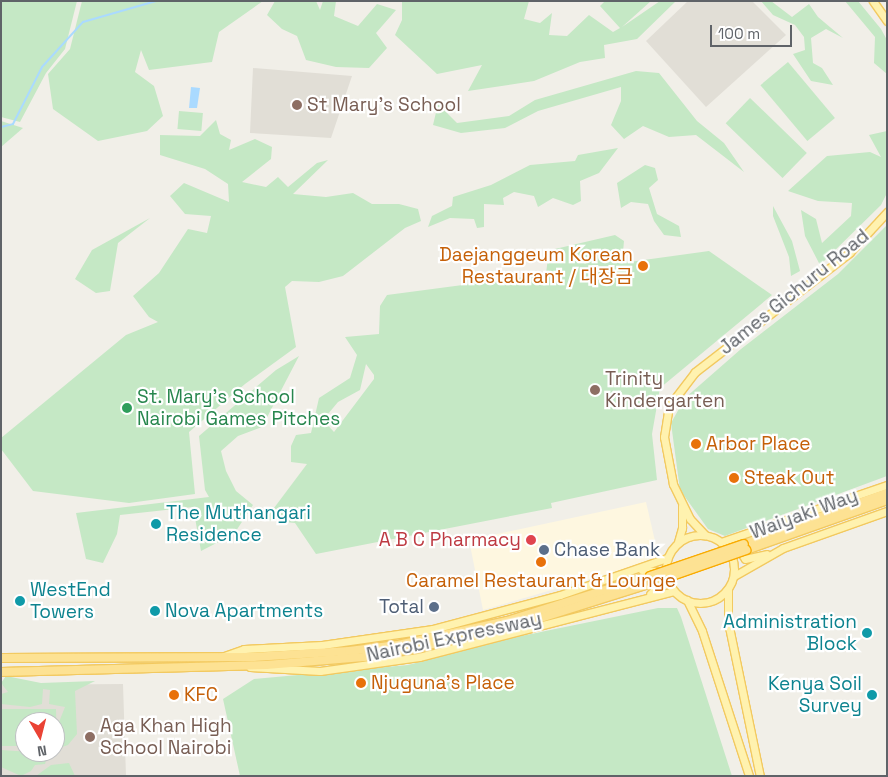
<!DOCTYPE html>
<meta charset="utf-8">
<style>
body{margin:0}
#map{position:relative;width:888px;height:777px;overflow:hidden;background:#f1efe8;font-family:"Space Grotesk","Noto Sans KR",sans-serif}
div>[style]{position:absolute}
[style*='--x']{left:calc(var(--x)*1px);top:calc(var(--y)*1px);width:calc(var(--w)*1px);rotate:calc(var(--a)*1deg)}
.commercial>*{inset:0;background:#fef7e0}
.education>*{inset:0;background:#e1ded6}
.green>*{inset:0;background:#c5e8c5;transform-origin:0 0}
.water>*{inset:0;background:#aadaff}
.stream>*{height:2px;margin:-1px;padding:0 1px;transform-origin:1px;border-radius:1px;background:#aadaff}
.roads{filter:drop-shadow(1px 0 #f2c960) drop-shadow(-1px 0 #f2c960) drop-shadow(0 1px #f2c960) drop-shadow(0 -1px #f2c960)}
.major>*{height:7px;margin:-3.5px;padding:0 3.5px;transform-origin:3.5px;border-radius:3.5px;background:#fff2af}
.major>.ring{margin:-3.5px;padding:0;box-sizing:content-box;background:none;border:7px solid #fff2af;border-radius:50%}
.highway>*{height:8px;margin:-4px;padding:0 4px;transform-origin:4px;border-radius:4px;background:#fde293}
.bridges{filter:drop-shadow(1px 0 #f9ab00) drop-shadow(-1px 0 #f9ab00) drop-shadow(0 1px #f9ab00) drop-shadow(0 -1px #f9ab00)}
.highway-bridge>*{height:8px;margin:-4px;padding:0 4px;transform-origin:4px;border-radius:4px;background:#fde293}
.dots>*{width:14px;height:14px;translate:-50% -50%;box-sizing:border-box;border:2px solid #fff;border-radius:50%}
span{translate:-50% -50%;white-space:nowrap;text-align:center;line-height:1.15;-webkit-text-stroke:4.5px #fff;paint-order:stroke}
.education-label{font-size:19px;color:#785e54}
.left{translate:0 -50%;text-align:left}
.food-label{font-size:19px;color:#c56008}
.right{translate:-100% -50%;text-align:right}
.street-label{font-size:19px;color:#5f6368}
.leisure-label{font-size:19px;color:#27864d}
.culture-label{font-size:19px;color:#0d838f}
.health-label{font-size:19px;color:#be3a42}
.service-label{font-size:19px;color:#4e5e75}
.frame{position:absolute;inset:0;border:2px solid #5f6368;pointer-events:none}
.north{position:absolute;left:15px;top:712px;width:50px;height:50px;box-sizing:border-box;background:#fff;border:1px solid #bfc1c3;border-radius:50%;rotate:172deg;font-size:14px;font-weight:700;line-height:20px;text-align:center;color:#5f6368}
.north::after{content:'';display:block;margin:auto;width:18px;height:22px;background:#ea4335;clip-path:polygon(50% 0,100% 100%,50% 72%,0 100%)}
.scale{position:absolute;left:710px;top:25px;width:82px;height:22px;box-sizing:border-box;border:2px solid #5f6368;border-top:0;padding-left:6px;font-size:15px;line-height:18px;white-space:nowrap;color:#5f6368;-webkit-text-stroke:4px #fff;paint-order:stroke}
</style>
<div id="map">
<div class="commercial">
<div style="clip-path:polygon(646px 502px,658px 554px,641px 564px,483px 610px,469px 540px)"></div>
</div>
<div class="education">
<div style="clip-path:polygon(688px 1px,752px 1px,786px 35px,706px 107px,646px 41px)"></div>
<div style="clip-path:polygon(253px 68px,352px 76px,331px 138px,250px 133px)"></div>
<div style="clip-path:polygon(evenodd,123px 684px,126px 776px,1px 776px,1px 685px,123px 684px,25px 722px,55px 722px,55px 752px,25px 752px,25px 722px)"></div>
</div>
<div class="green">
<div style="clip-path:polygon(1px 1px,77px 1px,65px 49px,46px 73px,20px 122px,1px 117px)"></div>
<div style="clip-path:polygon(82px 1px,263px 1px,219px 32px,212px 62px,149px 70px,141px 50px,135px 72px,154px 86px,163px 116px,147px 131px,98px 141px,53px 109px,48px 74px,70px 49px)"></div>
<div style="clip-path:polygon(275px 1px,316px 1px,320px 10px,323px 1px,336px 1px,334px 16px,358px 26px,377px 4px,396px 10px,376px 33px,387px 48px,369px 68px,336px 67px,306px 60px,297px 36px,282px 29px,267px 15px)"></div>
<div style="clip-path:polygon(402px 1px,529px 1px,524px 19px,540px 23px,552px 13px,549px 35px,567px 36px,589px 15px,613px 32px,620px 28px,600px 6px,605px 1px,651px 1px,622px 27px,660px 1px,676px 1px,637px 39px,604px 45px,605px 58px,580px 62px,534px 81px,468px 91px,482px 65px,437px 74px,395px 35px,402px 20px)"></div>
<div style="clip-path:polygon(761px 1px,771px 1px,792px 17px,809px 4px,818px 17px,843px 38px,826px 29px,811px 38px,813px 63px,822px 68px,833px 85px,811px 81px,793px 54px,805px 50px,804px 37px,795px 25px,773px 15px)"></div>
<div style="clip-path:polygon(845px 1px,858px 1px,881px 29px,887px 40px,887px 74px,874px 63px,875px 37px)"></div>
<div style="left:788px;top:62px;width:73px;height:36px;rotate:50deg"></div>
<div style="clip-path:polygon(636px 71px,659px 73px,697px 121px,724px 143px,744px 172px,696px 135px,669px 137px,643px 126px,624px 139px,611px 125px,621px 101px,621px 87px,538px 111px,505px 128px,461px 133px,433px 125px,438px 104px,457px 123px,509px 116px,535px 100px)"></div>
<div style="left:750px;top:98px;width:79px;height:35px;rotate:44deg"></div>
<div style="left:179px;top:111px;width:24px;height:18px;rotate:5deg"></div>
<div style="clip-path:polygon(216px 120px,220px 134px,231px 140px,229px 150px,255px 139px,272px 147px,271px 159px,242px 182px,266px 187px,278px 177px,288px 187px,317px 163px,328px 160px,293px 194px,326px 197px,353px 193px,372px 204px,399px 204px,418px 209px,421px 221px,405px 228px,343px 276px,319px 282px,292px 281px,285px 287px,296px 347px,245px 384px,189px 432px,195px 494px,129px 503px,33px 491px,1px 449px,1px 438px,126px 335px,158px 322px,149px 317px,133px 296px,159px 273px,188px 229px,207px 233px,211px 216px,185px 214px,170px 196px,184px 183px,229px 202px,228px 184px,205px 169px,160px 155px,160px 135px,200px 136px)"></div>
<div style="clip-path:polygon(1px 121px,23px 128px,1px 147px)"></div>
<div style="clip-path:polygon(887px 131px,887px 193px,881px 205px,820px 265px,805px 236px,801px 210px,816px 219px,822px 243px,851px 216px,852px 203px,818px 201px,788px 191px,827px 156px,870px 152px,881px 157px,869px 135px)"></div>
<div style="clip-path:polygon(618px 148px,599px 173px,580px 181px,581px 201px,573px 205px,553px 198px,538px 207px,534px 196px,514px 192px,503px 198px,504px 205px,484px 204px,484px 227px,477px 228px,474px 219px,450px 218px,428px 227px,432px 216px,452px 206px,453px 197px,491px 185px,530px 165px,575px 161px,578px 155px)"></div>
<div style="clip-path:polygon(645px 165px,655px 168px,658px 180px,649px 188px,657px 214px,679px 226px,681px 237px,664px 235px,654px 221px,648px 204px,631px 202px,621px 208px,617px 183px)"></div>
<div style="clip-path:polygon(773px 206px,792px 241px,800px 271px,791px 276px,789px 257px,773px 216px)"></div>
<div style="clip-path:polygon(150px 218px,118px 243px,110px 291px,96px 293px,75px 279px,92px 250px)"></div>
<div style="clip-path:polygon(887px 225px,887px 476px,725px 536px,708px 529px,680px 490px,671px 423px,685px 398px,741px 349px,838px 274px)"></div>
<div style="clip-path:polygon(evenodd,615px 235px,624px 241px,622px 263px,709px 251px,772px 295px,660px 388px,652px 434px,657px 480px,551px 503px,552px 508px,316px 554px,295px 523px,265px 520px,307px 464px,291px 462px,291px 446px,296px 435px,311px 433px,319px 398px,350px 378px,357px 355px,345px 337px,379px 334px,380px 306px,387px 295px,546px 274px,548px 257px,555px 249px,615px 235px,366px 364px,374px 375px,374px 379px,334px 432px,323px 420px,338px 402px,360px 390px,366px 364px)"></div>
<div style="clip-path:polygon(299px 356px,262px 427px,238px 436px,221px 451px,226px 471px,236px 491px,253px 505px,234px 534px,201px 551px,193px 507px,120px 515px,117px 534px,103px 563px,86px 559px,76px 513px,209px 497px,205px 490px,199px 436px,276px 370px)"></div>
<div style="clip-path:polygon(658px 608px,677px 608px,681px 617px,732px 776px,240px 776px,223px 699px,254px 679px,408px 665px,521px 636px)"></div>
<div style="clip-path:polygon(6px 676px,41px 683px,95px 681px,75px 691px,77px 734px,68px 745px,62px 747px,59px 743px,59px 722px,65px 707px,49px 704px,50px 690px,43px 689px,42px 704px,30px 707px,1px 704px,1px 694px,8px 692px,1px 683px)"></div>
<div style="clip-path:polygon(1px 709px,56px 709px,57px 747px,55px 722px,25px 722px,25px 746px,1px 746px)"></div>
<div style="clip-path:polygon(1px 750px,46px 753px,47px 757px,45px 764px,35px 765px,31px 771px,21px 776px,1px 767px)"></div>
<div style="clip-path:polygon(69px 763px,75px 776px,36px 776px,51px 765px)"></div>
</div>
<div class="water">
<div style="clip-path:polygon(191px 87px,200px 88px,197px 108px,189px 108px)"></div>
</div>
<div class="stream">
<div style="--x:1;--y:127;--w:12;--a:-14"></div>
<div style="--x:13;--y:124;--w:64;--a:-63"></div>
<div style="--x:42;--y:67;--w:61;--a:-47.7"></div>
<div style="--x:83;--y:22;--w:76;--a:-16"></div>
</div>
<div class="roads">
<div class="major">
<div style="--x:873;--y:1;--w:24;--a:55"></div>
<div class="ring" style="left:666px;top:535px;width:61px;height:61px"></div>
<div style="--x:705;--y:535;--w:22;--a:-133"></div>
<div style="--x:690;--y:519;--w:39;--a:-116"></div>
<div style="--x:673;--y:484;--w:48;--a:-100.8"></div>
<div style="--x:664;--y:437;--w:31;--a:-81"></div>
<div style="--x:669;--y:406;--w:43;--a:-52.6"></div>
<div style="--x:695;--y:372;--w:195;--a:-37.7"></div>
<div style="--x:849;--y:253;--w:56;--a:-47.2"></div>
<div style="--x:678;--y:542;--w:15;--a:-74"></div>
<div style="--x:682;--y:528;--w:22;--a:-90"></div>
<div style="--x:721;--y:542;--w:176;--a:-19"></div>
<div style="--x:737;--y:547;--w:14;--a:56"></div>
<div style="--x:745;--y:559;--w:22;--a:-13"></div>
<div style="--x:642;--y:570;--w:13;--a:4"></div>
<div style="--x:655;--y:571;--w:8;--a:60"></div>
<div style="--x:659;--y:578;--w:7;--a:82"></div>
<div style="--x:660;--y:585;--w:13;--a:138"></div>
<div style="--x:734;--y:576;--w:56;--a:-29.7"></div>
<div style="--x:783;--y:548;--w:110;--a:-19.6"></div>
<div style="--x:728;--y:589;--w:33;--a:90"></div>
<div style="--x:728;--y:622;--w:157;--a:78.3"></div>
<div style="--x:687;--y:600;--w:34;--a:64"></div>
<div style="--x:702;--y:631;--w:152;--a:72"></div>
<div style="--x:224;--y:656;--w:21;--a:-19"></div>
<div style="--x:244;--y:649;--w:78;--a:-2.9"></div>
<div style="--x:322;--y:645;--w:112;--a:-8.2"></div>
<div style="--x:433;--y:629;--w:131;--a:-15"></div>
<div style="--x:560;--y:595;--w:113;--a:-19.1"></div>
<div style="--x:250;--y:667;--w:70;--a:3.3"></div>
<div style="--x:320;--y:671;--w:100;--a:-8"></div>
<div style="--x:419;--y:657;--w:263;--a:-14.5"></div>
</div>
<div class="highway">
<div style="--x:744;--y:544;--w:152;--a:-19.6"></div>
<div style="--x:746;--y:550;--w:150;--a:-19.5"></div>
<div style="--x:1;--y:658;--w:252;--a:-0.2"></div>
<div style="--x:253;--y:657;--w:96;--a:-3.6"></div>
<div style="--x:349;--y:651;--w:49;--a:-7"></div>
<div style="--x:398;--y:645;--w:112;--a:-12.4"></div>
<div style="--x:507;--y:621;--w:150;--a:-17.5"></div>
<div style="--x:1;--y:672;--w:265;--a:-1.5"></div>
<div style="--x:266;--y:665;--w:110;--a:-4.7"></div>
<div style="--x:376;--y:656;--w:136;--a:-11.9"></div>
<div style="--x:509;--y:628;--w:150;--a:-17.5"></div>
</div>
</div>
<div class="bridges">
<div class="highway-bridge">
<div style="--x:650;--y:576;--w:99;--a:-18.8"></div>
<div style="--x:652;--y:583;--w:100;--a:-19.3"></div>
</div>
</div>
<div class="dots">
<div style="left:297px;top:105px;background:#8d6e63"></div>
<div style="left:643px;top:266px;background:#e8710a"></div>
<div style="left:595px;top:390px;background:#8d6e63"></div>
<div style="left:127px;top:408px;background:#2e9e5b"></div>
<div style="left:696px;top:444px;background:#e8710a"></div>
<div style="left:734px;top:478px;background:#e8710a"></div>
<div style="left:156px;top:524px;background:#0f9aa8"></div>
<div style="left:531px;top:540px;background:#e0444e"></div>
<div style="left:544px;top:550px;background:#5c6f8a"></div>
<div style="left:541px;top:562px;background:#e8710a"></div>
<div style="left:20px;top:601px;background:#0f9aa8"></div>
<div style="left:434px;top:607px;background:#5c6f8a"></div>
<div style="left:155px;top:611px;background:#0f9aa8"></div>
<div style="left:867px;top:633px;background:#0f9aa8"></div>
<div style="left:361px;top:683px;background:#e8710a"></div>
<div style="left:174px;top:695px;background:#e8710a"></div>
<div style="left:872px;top:695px;background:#0f9aa8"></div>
<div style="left:90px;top:737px;background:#8d6e63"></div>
</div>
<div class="education-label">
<span class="left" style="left:307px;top:105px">St Mary's School</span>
<span class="left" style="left:605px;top:390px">Trinity<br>Kindergarten</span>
<span class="left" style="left:100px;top:737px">Aga Khan High<br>School Nairobi</span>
</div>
<div class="food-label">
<span class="right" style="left:633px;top:266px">Daejanggeum Korean<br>Restaurant / 대장금</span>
<span class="left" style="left:706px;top:444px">Arbor Place</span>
<span class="left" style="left:744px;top:478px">Steak Out</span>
<span style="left:541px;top:581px">Caramel Restaurant &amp; Lounge</span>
<span class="left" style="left:371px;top:683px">Njuguna's Place</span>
<span class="left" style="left:184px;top:695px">KFC</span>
</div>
<div class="street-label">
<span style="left:794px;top:292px;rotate:-39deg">James Gichuru Road</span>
<span style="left:804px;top:514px;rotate:-20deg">Waiyaki Way</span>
<span style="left:454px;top:637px;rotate:-12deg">Nairobi Expressway</span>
</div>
<div class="leisure-label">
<span class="left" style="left:137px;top:408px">St. Mary's School<br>Nairobi Games Pitches</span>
</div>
<div class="culture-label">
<span class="left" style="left:166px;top:524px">The Muthangari<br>Residence</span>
<span class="left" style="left:30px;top:601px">WestEnd<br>Towers</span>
<span class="left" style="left:165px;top:611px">Nova Apartments</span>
<span class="right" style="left:857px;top:633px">Administration<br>Block</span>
<span class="right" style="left:862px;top:695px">Kenya Soil<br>Survey</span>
</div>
<div class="health-label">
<span class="right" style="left:521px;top:540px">A B C Pharmacy</span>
</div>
<div class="service-label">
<span class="left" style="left:554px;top:550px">Chase Bank</span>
<span class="right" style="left:424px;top:607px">Total</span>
</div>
<div class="frame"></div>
<div class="north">N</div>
<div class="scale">100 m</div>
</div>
